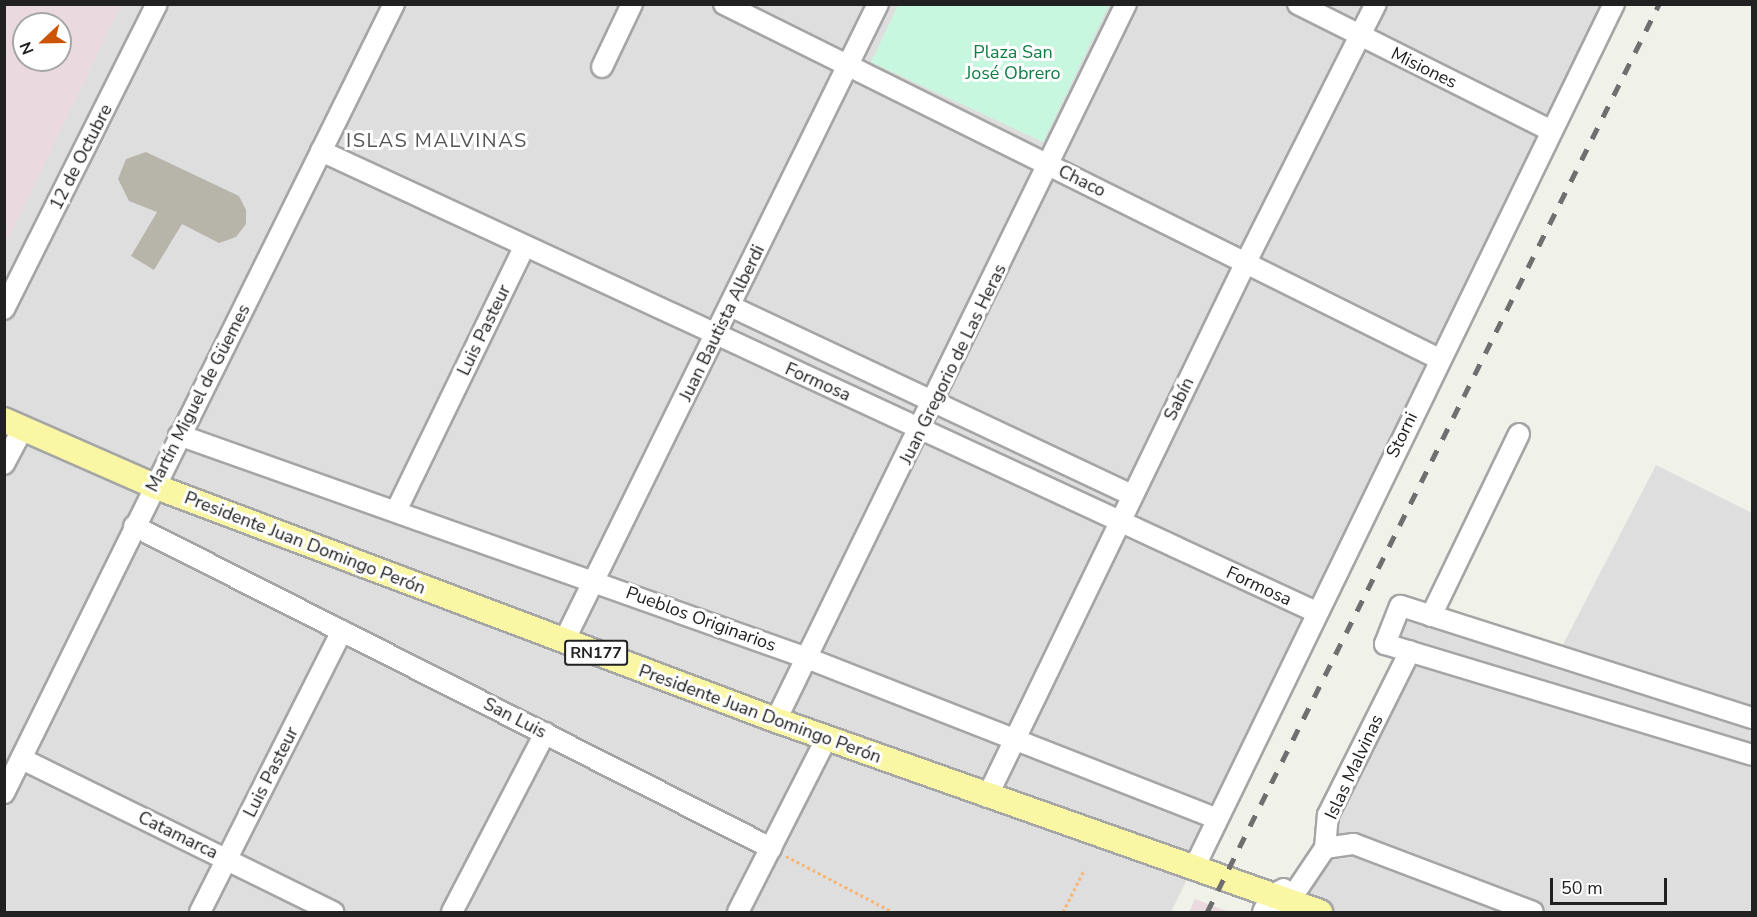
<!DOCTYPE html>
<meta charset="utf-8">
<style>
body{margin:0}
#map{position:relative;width:1757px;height:917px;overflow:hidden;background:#f0f1e8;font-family:"Nunito Sans",sans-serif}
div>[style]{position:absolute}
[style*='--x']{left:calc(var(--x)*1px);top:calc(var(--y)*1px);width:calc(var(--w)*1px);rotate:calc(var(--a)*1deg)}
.residential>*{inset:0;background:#dfdede}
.industrial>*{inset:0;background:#eadae0}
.park>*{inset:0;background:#c7f8df}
.building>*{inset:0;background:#b7b5aa}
.path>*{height:3px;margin-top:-1.5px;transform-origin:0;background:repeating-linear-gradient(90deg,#f6b573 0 3px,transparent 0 6px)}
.roads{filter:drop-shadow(2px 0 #a5a5a5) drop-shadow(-2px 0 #a5a5a5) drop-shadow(0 2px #a5a5a5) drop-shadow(0 -2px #a5a5a5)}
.minor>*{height:20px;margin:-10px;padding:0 10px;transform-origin:10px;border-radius:10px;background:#fff}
.major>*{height:24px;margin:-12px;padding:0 12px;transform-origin:12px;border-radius:12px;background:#faf7a4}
.rail>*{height:4.5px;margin-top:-2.25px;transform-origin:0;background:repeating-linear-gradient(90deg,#6f6f6f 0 12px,transparent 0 24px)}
span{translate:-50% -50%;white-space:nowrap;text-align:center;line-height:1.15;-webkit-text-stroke:6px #fff;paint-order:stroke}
.shield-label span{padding:2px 4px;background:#fff;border:2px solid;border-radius:4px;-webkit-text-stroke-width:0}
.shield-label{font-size:16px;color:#212121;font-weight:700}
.park-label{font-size:18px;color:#0f7f45}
.street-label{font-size:18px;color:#212121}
.neighbourhood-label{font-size:20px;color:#545454;letter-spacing:1.5px}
.frame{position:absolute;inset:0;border:6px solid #212121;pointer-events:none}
.north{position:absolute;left:12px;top:12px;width:60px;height:60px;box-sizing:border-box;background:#fff;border:2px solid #a6a6a6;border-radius:50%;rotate:248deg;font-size:16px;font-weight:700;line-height:24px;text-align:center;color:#212121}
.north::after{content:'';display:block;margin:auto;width:21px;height:27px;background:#cc5505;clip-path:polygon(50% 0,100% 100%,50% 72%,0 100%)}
.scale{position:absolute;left:1550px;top:878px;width:117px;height:27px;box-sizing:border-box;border:3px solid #212121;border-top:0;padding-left:8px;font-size:18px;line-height:21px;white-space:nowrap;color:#212121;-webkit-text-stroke:4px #fff;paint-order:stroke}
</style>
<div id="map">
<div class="residential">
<div style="clip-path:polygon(evenodd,5px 5px,1614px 5px,1171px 912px,5px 912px,5px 5px,24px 24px,60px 24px,60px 60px,24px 60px,24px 24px)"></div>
<div style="clip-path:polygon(1656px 465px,1752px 513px,1752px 912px,1320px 912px,1288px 901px,1325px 848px,1328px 815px,1410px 651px,1385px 644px,1400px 606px,1557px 656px)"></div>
</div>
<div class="industrial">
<div style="clip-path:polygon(evenodd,5px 4px,121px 5px,5px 246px,4px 5px,5px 4px,24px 24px,60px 24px,60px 60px,24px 60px,24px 24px)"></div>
<div style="clip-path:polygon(1195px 899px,1229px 912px,1189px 912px)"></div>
</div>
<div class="park">
<div style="clip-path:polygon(898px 5px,898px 4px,1109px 5px,1043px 142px,871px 62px)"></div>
</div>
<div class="building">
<div style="clip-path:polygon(146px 152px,239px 196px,246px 210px,246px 224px,236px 237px,219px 243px,182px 224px,154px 270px,131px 256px,157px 212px,129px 201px,118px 179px,126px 159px)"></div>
</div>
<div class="path">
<div style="--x:786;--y:856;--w:121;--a:27.6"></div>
<div style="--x:1063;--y:912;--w:45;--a:-63.4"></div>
</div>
<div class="roads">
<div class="minor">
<div style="--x:724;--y:4;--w:798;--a:26.4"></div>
<div style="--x:1298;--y:4;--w:282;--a:26.6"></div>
<div style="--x:602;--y:67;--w:70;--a:-64.5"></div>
<div style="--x:321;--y:151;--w:1097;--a:24.86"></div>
<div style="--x:730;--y:306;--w:444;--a:25.2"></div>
<div style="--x:4;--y:309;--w:341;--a:-63.4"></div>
<div style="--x:179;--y:435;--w:666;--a:19.55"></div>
<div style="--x:807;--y:658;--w:440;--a:21.4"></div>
<div style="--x:4;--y:464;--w:40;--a:-62"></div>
<div style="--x:396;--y:511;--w:293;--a:-64.1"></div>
<div style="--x:134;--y:526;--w:714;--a:26.82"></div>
<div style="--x:1431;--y:616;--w:202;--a:-64.2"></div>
<div style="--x:564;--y:641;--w:710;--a:-63.76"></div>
<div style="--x:1752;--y:718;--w:369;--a:-162.3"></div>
<div style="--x:1400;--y:606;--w:41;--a:111.5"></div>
<div style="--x:1385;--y:644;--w:383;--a:16.8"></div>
<div style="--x:776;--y:720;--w:797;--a:-63.95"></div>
<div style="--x:22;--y:759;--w:347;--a:26.2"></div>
<div style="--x:4;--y:793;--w:880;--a:-63.7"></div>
<div style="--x:987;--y:797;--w:594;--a:-64.17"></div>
<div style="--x:1246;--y:262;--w:289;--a:-63.3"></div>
<div style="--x:1325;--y:848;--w:29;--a:-8"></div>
<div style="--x:1354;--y:844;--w:191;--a:20.8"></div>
<div style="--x:1194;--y:868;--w:961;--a:-64.08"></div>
<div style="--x:200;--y:912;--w:315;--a:-63.2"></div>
<div style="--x:452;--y:912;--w:202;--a:-62.5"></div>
<div style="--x:738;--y:912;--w:194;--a:-63"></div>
<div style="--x:1263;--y:912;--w:19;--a:-62"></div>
<div style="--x:1272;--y:895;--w:13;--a:-27"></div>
<div style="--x:1282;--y:912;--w:77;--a:-56.1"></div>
<div style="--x:1325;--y:848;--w:33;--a:-85"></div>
<div style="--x:1328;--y:815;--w:183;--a:-63.4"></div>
</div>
<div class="major">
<div style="--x:4;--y:420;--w:164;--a:23.7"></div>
<div style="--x:154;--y:486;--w:665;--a:20.62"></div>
<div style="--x:776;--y:720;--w:577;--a:19.44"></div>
</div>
</div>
<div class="rail">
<div style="--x:1207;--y:912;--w:1014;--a:-63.54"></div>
</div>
<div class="shield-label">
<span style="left:596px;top:653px">RN177</span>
</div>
<div class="park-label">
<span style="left:1013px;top:63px">Plaza San<br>José Obrero</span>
</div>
<div class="street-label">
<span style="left:1424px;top:68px;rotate:26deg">Misiones</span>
<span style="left:81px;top:157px;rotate:-63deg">12 de Octubre</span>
<span style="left:1082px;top:181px;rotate:26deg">Chaco</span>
<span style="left:722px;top:323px;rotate:-64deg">Juan Bautista Alberdi</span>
<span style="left:484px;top:330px;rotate:-64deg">Luis Pasteur</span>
<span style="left:953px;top:364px;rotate:-64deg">Juan Gregorio de Las Heras</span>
<span style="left:818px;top:382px;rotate:24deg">Formosa</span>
<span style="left:198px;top:398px;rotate:-63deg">Martín Miguel de Güemes</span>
<span style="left:1179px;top:399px;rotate:-64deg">Sabín</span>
<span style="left:1402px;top:435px;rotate:-64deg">Storni</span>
<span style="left:305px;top:543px;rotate:21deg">Presidente Juan Domingo Perón</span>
<span style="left:1259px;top:586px;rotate:25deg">Formosa</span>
<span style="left:701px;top:619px;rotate:20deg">Pueblos Originarios</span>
<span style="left:760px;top:714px;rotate:20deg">Presidente Juan Domingo Perón</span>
<span style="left:515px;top:718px;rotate:27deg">San Luis</span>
<span style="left:1354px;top:767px;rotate:-65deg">Islas Malvinas</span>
<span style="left:271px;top:772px;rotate:-63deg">Luis Pasteur</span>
<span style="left:178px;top:835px;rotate:26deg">Catamarca</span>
</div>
<div class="neighbourhood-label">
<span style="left:437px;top:140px">ISLAS MALVINAS</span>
</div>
<div class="frame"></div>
<div class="north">N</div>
<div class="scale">50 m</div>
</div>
